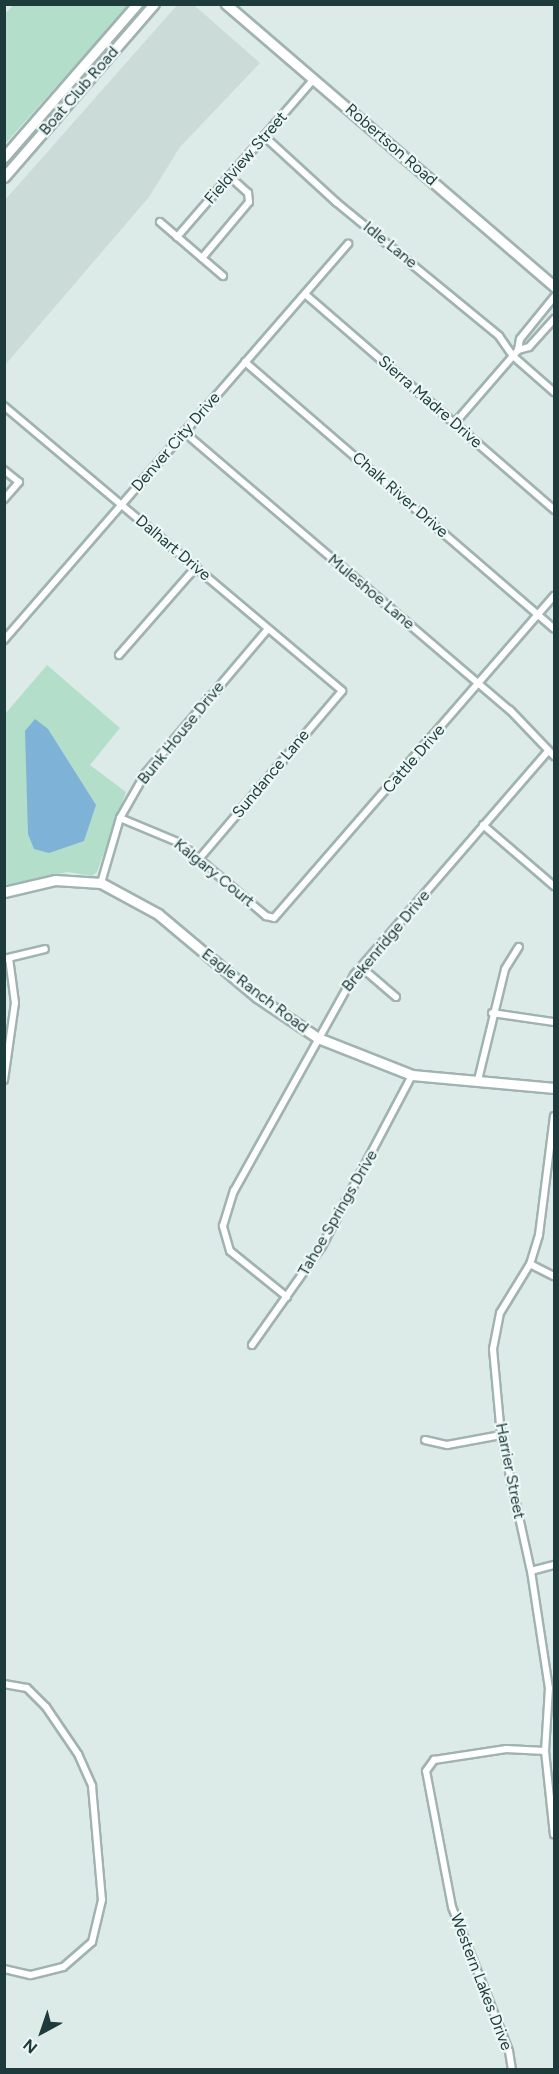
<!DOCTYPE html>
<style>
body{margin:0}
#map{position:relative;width:559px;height:2074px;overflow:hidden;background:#ddebe8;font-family:Figtree,sans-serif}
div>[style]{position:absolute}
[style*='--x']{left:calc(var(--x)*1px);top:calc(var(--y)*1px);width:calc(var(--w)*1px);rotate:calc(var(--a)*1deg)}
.built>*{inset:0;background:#cbdbd8}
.green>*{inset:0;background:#b3dfca}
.water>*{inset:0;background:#7eb2d7}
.roads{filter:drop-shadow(2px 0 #a0b3b1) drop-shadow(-2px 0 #a0b3b1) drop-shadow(0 2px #a0b3b1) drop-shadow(0 -2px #a0b3b1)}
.street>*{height:6px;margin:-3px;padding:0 3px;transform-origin:3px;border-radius:3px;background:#fff}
.secondary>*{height:9px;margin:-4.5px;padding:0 4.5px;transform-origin:4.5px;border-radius:4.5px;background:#fff}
span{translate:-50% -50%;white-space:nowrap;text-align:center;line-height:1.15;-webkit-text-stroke:4.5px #edf7f5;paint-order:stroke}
.street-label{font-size:16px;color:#1d3b3b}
.frame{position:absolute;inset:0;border:6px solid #1d3b3b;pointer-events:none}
.north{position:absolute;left:12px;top:2002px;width:60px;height:60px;-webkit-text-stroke:4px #edf7f5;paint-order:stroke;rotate:220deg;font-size:16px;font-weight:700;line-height:24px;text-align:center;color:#1d3b3b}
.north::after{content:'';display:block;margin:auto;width:21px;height:27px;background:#1d3b3b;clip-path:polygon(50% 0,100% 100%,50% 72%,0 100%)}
</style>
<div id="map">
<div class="built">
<div style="clip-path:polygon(178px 4px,194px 5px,260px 63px,180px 147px,149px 197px,5px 365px,5px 200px)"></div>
</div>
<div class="green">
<div style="clip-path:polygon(14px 4px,129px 5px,5px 144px,5px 9px,7px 12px)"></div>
<div style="clip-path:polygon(47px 665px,120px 728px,90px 765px,126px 792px,97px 872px,92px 876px,68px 872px,5px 885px,5px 714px)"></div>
</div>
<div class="water">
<div style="clip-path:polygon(35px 719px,48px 729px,96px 805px,84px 841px,49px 853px,34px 849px,28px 834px,25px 731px)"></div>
</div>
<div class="roads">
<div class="street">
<div style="--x:264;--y:136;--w:98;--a:42.5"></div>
<div style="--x:336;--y:202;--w:211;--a:39.4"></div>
<div style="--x:499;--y:336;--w:24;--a:55"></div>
<div style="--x:513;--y:356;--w:55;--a:41.3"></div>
<div style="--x:160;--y:222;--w:83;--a:40.6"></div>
<div style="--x:177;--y:237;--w:209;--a:-49.1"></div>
<div style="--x:202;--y:258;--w:73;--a:-50"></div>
<div style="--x:249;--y:202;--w:9;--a:-96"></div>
<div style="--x:248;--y:193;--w:25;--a:-138"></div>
<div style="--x:305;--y:294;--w:330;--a:40.9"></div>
<div style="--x:518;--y:350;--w:11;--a:-15"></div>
<div style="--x:529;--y:347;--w:38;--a:-48"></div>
<div style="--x:245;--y:362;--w:408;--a:40.8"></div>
<div style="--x:4;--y:406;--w:442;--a:40.1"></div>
<div style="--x:342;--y:691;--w:219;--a:130.4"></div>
<div style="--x:454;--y:424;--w:98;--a:-49.1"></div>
<div style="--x:518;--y:350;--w:11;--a:-80"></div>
<div style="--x:520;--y:339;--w:54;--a:-51"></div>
<div style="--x:184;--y:432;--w:428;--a:40.5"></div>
<div style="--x:510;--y:710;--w:64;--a:46.3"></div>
<div style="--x:4;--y:470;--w:19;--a:39"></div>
<div style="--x:19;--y:482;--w:23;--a:131"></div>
<div style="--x:4;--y:640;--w:525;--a:-49.02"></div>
<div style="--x:119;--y:655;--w:117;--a:-48.8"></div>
<div style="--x:120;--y:818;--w:65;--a:22.6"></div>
<div style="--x:180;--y:843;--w:113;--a:40.3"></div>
<div style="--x:266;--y:916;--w:8;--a:14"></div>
<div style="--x:274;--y:918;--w:427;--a:-49"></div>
<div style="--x:483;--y:825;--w:94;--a:40.7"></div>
<div style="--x:101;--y:883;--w:68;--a:-73.7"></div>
<div style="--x:120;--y:818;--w:51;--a:-60.4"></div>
<div style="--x:145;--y:774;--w:190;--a:-49.7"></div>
<div style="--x:4;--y:959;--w:42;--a:-13.7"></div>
<div style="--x:361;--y:967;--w:46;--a:40.6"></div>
<div style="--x:492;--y:1013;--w:63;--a:8.3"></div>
<div style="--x:4;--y:1080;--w:78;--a:-81.9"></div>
<div style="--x:15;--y:1003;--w:45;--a:-97.6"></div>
<div style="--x:478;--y:1080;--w:114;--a:-76.3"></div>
<div style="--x:505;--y:969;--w:26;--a:-58"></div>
<div style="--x:554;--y:1116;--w:120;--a:97.2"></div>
<div style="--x:539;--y:1235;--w:30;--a:107"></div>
<div style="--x:530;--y:1264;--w:57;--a:121.5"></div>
<div style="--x:500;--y:1313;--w:37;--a:101"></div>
<div style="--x:493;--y:1349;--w:86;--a:84.7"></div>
<div style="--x:501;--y:1435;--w:139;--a:77.6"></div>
<div style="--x:531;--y:1571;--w:118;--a:81.3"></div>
<div style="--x:549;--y:1688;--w:63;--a:93.6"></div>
<div style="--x:545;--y:1751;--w:84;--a:83.9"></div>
<div style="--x:530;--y:1264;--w:27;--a:27"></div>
<div style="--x:287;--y:1297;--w:73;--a:-141.1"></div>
<div style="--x:230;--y:1251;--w:26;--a:-106"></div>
<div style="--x:223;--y:1226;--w:37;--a:-73"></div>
<div style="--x:234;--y:1191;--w:248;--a:-60.9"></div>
<div style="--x:355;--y:974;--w:295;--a:-49.1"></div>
<div style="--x:252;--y:1345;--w:121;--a:-54.7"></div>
<div style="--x:322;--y:1246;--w:193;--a:-62.2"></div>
<div style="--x:425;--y:1440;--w:23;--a:13"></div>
<div style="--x:447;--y:1445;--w:55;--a:-10.5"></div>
<div style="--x:531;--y:1571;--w:24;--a:-15"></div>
<div style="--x:4;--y:1684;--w:23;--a:10"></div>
<div style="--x:27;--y:1688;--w:27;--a:45"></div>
<div style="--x:46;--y:1707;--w:57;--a:55.8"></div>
<div style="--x:78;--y:1754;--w:35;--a:66"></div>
<div style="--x:92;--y:1786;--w:114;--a:85"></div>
<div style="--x:102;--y:1900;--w:43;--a:103.4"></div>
<div style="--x:92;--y:1942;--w:38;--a:139"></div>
<div style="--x:63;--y:1967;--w:34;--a:166"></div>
<div style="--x:30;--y:1975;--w:27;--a:-167"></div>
<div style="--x:512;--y:2070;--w:19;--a:-99"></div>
<div style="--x:509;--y:2051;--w:155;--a:-111.6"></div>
<div style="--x:452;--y:1907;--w:138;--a:-100.8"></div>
<div style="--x:426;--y:1771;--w:14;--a:-54"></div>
<div style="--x:434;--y:1760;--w:73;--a:-8.7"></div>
<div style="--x:506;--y:1749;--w:39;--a:3"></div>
</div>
<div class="secondary">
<div style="--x:226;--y:4;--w:433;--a:40.7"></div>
<div style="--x:4;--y:157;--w:203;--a:-49"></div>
<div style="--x:4;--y:177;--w:229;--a:-49.1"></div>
<div style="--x:4;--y:892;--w:52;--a:-13.2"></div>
<div style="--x:55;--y:880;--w:46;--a:3.7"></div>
<div style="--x:101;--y:883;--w:65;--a:28.5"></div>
<div style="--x:158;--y:914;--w:129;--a:40"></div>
<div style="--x:257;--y:997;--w:73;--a:33.9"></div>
<div style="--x:318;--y:1038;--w:101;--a:21.5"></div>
<div style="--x:412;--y:1075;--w:143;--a:5.2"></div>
</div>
</div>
<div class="street-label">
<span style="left:79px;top:91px;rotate:-49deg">Boat Club Road</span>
<span style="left:391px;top:145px;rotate:41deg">Robertson Road</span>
<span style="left:246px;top:158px;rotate:-49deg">Fieldview Street</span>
<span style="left:390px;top:245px;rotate:39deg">Idle Lane</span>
<span style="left:430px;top:402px;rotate:41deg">Sierra Madre Drive</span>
<span style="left:176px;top:442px;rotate:-49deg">Denver City Drive</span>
<span style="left:400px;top:495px;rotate:41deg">Chalk River Drive</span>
<span style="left:173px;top:548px;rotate:40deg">Dalhart Drive</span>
<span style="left:371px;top:592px;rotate:40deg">Muleshoe Lane</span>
<span style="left:181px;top:733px;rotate:-51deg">Bunk House Drive</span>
<span style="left:414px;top:759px;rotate:-49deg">Cattle Drive</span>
<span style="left:271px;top:774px;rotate:-50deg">Sundance Lane</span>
<span style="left:214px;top:873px;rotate:39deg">Kalgary Court</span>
<span style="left:386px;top:941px;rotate:-50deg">Brekenridge Drive</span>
<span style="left:255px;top:991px;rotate:37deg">Eagle Ranch Road</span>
<span style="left:338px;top:1213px;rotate:-60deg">Tahoe Springs Drive</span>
<span style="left:510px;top:1471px;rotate:79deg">Harrier Street</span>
<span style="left:481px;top:1982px;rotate:69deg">Western Lakes Drive</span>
</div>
<div class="frame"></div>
<div class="north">N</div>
</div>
